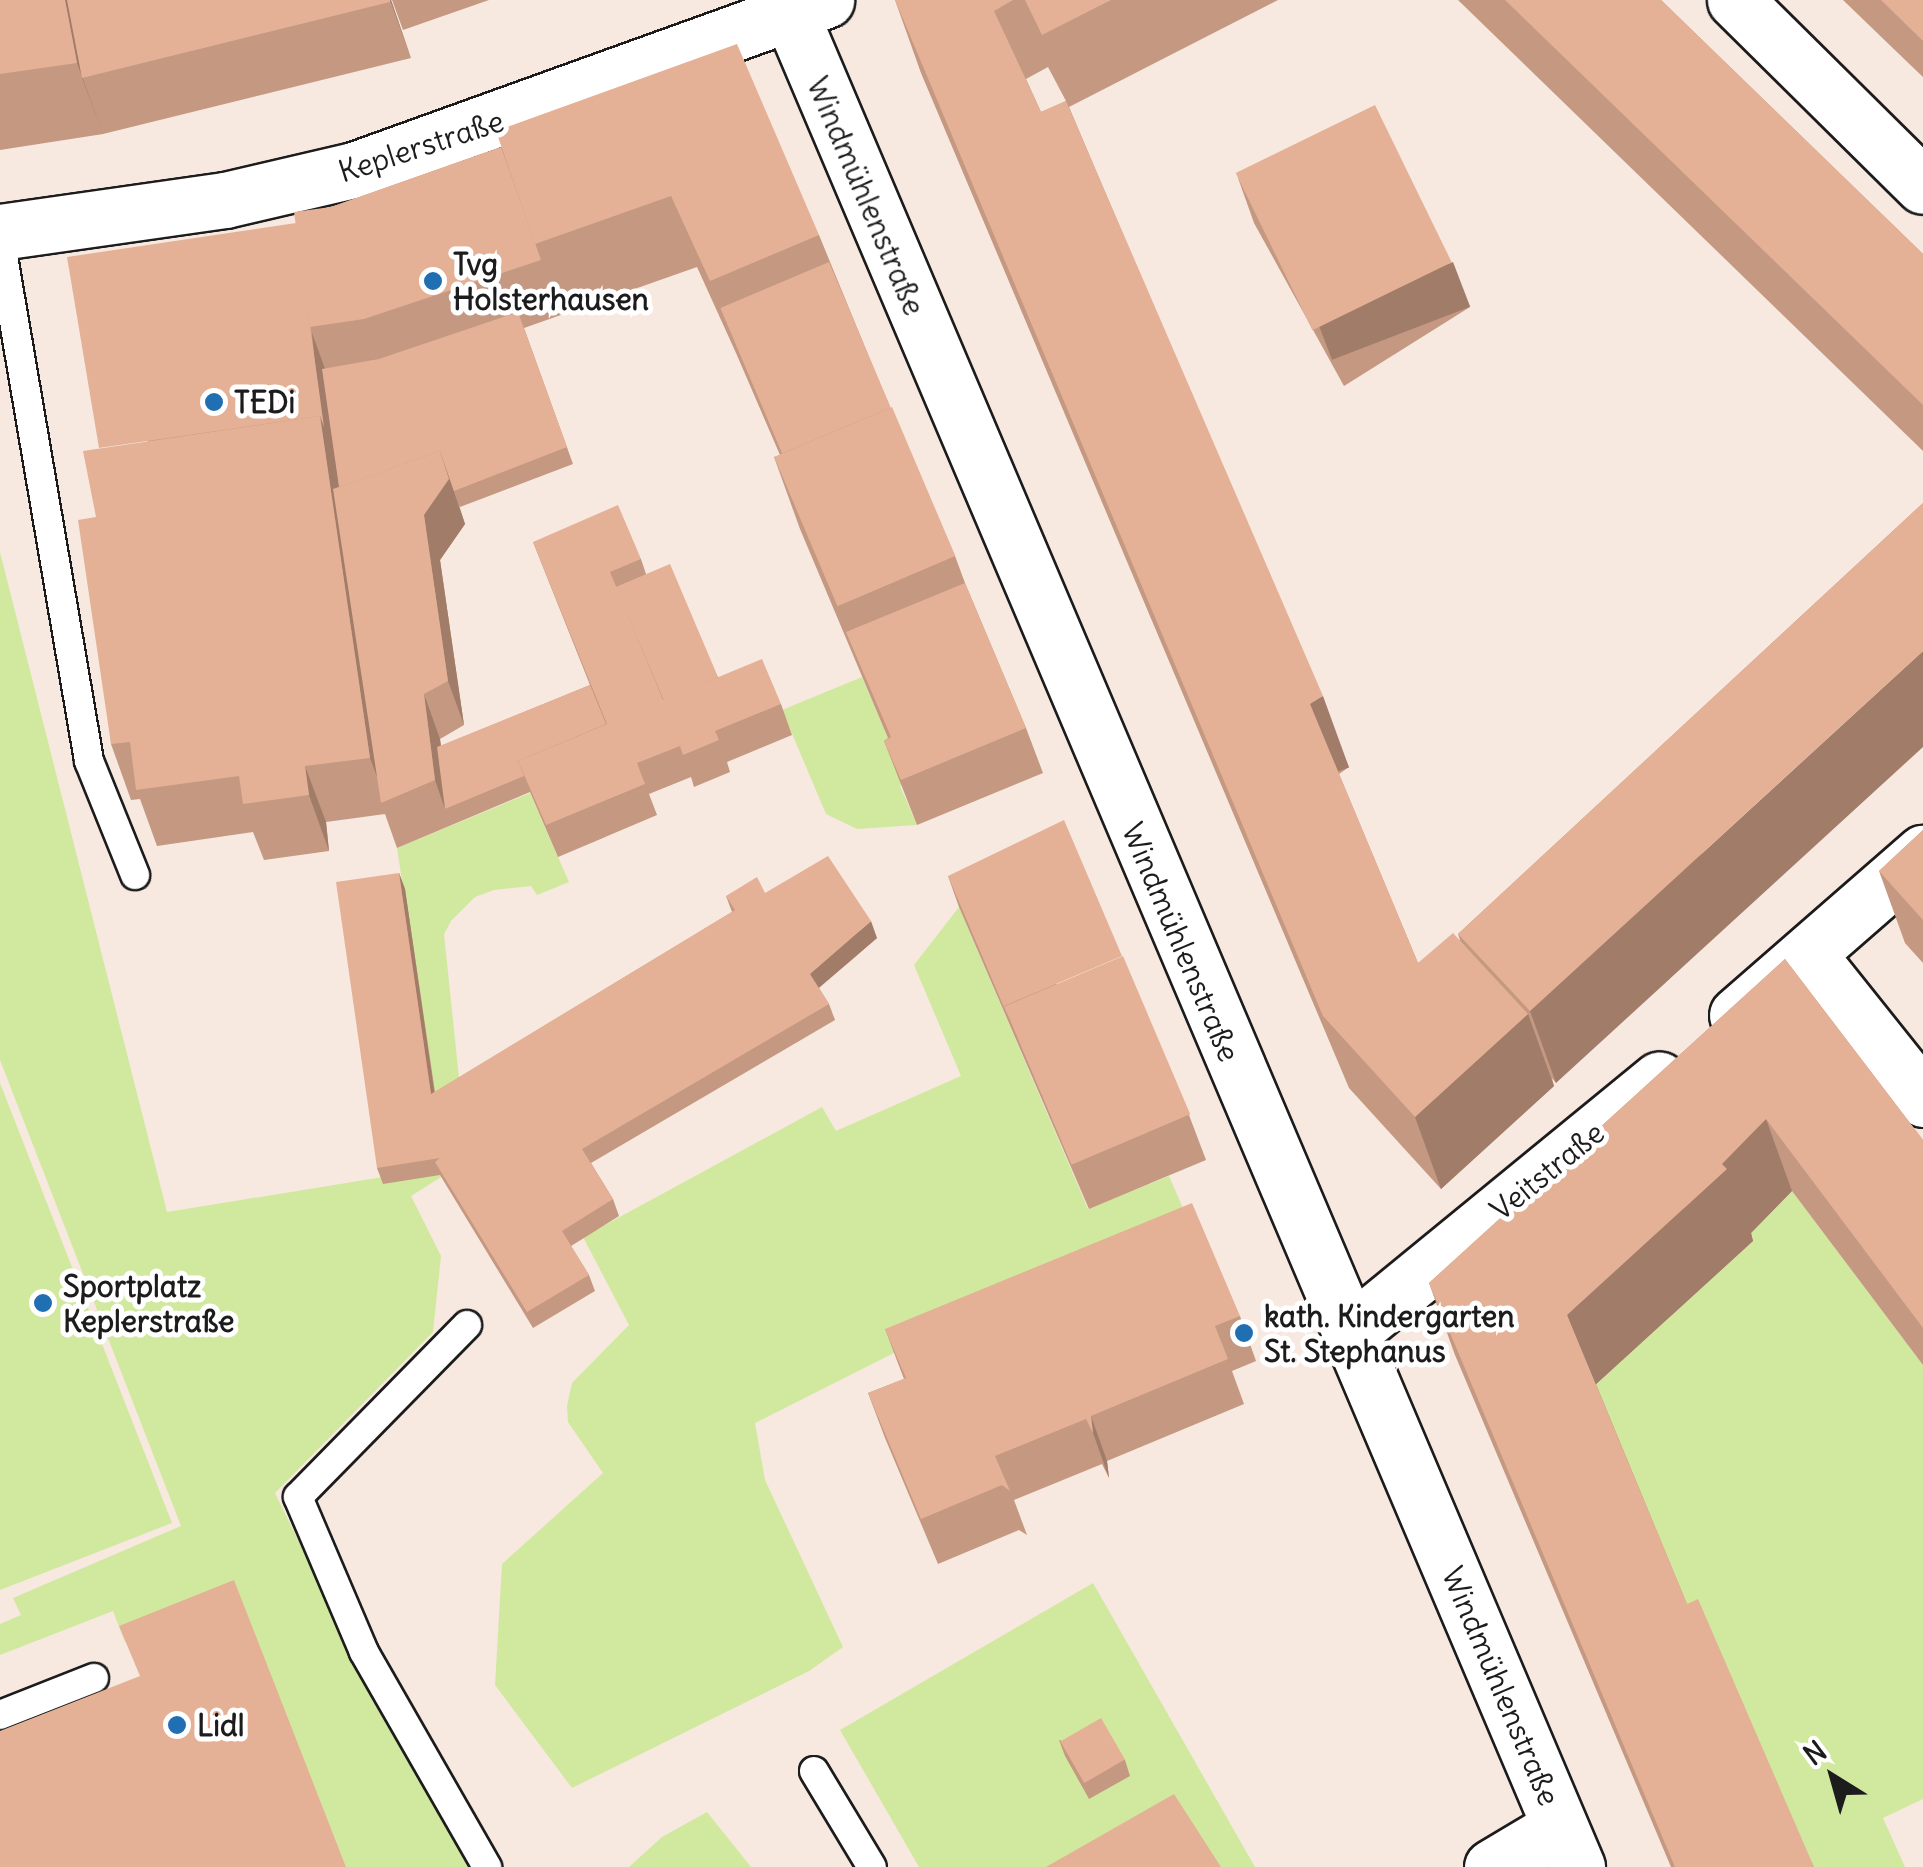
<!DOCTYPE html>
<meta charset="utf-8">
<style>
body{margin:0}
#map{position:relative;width:1923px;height:1867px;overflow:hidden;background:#f7e8e0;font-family:Delius,sans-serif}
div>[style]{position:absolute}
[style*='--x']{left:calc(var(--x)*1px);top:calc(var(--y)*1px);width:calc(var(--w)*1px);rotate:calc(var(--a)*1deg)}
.green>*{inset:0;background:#d1e99e}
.roads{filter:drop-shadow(2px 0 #1c1c1c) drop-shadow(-2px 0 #1c1c1c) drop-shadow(0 2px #1c1c1c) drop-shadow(0 -2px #1c1c1c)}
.service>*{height:28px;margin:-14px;padding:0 14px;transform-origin:14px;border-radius:14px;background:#fff}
.minor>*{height:55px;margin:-27.5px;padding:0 27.5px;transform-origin:27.5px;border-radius:27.5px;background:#fff}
.wall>*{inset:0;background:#c49881}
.shaded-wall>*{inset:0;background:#a07c69;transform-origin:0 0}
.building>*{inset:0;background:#e4b196;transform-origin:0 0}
.dots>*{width:28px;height:28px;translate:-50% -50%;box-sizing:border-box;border:5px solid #fff;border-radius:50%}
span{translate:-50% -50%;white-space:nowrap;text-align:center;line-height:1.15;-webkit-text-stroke:10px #fff;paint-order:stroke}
.street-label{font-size:30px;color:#1c1c1c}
.poi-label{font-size:30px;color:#1c1c1c;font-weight:700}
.left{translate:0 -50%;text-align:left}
.north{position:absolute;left:1783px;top:1727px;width:100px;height:100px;-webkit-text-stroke:8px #fff;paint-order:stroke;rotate:323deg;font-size:28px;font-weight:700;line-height:40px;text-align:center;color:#1c1c1c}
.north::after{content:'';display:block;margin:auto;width:35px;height:45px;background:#1c1c1c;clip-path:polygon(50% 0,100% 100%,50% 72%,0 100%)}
</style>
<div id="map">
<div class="green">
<div style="clip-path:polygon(0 552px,167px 1212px,383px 1177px,446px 1174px,411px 1196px,441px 1256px,433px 1332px,275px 1493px,380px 1708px,468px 1867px,346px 1867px,239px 1597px,125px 1642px,113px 1611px,0 1655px,0 1624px,21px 1615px,13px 1598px,181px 1526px,0 1060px)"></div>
<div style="clip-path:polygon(862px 677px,907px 782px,900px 786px,917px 825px,857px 829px,826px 814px,782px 710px)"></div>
<div style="clip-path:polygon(530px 793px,569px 882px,537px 895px,531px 886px,494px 890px,475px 897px,451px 921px,444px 934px,461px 1097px,437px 1111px,397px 848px)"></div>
<div style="clip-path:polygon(959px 907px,1088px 1209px,1169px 1176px,1189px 1222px,1017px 1291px,755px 1423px,765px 1480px,843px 1647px,809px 1671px,572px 1788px,495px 1685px,502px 1564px,603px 1473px,568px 1422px,567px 1406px,572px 1383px,629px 1325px,583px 1237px,822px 1107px,836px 1131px,961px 1076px,914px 965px)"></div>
<div style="clip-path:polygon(0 1083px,172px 1523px,0 1590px)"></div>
<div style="clip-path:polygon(1792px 1191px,1923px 1365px,1923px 1799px,1883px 1818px,1905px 1867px,1810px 1867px,1713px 1675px,1593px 1387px,1753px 1241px,1748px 1236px)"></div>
<div style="clip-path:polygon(1093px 1583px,1255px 1867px,919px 1867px,840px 1730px)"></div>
<div style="clip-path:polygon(707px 1812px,751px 1867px,629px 1867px,662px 1837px)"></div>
</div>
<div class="roads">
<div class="service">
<div style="--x:0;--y:239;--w:530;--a:80.32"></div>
<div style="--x:89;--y:761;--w:123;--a:68"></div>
<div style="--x:467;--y:1325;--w:241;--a:134.5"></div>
<div style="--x:298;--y:1497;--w:168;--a:66.9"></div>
<div style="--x:364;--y:1652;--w:248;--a:60.2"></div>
<div style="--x:0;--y:1715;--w:101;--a:-21.5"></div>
<div style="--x:814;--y:1771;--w:112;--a:58.9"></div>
</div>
<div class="minor">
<div style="--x:1735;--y:0;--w:264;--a:44.7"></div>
<div style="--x:791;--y:15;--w:2012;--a:67"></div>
<div style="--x:0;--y:232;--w:227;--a:-8.1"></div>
<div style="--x:225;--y:200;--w:132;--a:-13.1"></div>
<div style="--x:354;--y:170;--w:502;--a:-19.81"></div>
<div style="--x:1809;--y:956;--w:183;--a:51.4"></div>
<div style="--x:1737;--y:1015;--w:247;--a:-41.1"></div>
<div style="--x:1352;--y:1331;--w:397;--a:-39.3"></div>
<div style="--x:1492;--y:1867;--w:78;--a:-30.8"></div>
</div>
</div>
<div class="wall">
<div style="clip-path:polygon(0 0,391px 0,411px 58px,103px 134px,0 150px)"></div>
<div style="clip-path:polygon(392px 0,489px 0,403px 30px)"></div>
<div style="clip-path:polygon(evenodd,895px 0,1278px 0,1069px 107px,1349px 767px,1339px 774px,1418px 963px,1460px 940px,1458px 934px,1923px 503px,1556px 1083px,1552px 1078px,1554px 1086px,1441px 1189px,1349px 1088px,921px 73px,895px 0,1048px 67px,1066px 101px,1041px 112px,1026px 79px,1048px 67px)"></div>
<div style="clip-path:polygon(1458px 0,1661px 0,1923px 254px,1923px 451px)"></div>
<div style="clip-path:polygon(1843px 0,1923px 0,1923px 77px)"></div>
<div style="clip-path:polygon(501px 147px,819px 235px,890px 408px,955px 556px,965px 583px,1026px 728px,1043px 773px,917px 825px,884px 741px,888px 738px,800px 529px,774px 457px,780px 455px,736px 353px,697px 267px,524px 328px,573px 464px,460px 507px,459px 505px,465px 524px,440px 560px,464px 725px,440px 739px,441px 746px,590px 685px,533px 542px,641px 559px,646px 574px,718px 677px,781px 704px,792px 735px,727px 762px,730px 772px,694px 787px,691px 777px,649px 794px,657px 815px,558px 857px,530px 792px,397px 848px,385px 814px,326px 822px,329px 851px,264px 860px,253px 832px,157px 846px,140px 799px,131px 800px,111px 744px,96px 517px,296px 224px,331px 207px)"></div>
<div style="clip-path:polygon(1238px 178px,1470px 307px,1344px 386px,1254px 223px)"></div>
<div style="clip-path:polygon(1923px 830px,1923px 963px,1905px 943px,1879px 871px)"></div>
<div style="clip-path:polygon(399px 873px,405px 889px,435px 1092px,732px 912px,726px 896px,765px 893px,877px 938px,819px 988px,829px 1004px,835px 1020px,591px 1163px,613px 1199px,619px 1216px,571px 1246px,589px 1275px,595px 1291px,533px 1328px,440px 1175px,383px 1184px,377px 1168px)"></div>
<div style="clip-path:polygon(948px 876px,1189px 1115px,1206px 1160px,1089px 1209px,959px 907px)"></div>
<div style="clip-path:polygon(1785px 959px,1923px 1140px,1923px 1365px,1792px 1191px,1751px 1233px,1753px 1241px,1596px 1384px,1687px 1604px,1814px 1867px,1671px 1867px,1455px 1355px,1429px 1283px)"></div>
<div style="clip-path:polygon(1240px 1316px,1256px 1361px,1232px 1371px,1244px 1404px,1107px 1461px,1109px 1478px,1102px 1464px,1014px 1500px,1027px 1535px,1019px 1530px,938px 1564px,885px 1438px,868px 1393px,904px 1379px,885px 1329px)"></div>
<div style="clip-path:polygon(1059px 1740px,1125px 1760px,1130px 1776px,1089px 1799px,1065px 1756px)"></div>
</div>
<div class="shaded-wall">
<div style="clip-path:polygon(65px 0,76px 0,82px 78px,103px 134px,77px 63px)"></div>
<div style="clip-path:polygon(390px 0,391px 0,411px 58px)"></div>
<div style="left:1453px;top:262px;width:48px;height:148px;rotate:69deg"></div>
<div style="clip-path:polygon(312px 333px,328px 377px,386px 801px,370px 758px,320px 416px)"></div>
<div style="clip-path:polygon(440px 451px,465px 524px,440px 560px,464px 725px,448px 681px,424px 515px)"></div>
<div style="clip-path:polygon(1923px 651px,1923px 747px,1556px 1083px,1530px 1011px)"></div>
<div style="clip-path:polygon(424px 694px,440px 739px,449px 807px,445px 809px,435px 780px)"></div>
<div style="left:1323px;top:696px;width:76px;height:15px;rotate:70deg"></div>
<div style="clip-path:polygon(305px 766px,326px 822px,329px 851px,309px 795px)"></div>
<div style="clip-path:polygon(399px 873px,405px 889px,437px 1111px,431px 1094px)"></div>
<div style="clip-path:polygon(871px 921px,877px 938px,816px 990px,810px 974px)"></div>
<div style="clip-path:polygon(1528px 1014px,1554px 1086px,1441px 1189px,1415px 1117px)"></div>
<div style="clip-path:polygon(1766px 1119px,1792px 1191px,1751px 1233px,1753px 1241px,1593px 1387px,1567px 1315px)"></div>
<div style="clip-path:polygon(1091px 1416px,1107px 1461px,1109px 1478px,1093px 1433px)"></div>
</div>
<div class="building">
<div style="clip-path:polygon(0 0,65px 0,77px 63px,0 74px)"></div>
<div style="clip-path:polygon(67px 0,390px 0,390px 2px,82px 78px)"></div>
<div style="clip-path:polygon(895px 0,1013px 0,994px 11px,1041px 112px,1066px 101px,1323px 696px,1310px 704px,1418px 963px,1453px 933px,1528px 1014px,1415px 1117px,1323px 1016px)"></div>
<div style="clip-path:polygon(1025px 0,1111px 0,1042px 35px)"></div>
<div style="clip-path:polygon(1505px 0,1661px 0,1923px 254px,1923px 405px)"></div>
<div style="clip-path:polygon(1881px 0,1923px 0,1923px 41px)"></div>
<div style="clip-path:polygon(737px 44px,819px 235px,710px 281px,671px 196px,535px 244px,496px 131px)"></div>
<div style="left:1375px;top:105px;width:175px;height:155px;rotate:64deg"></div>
<div style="clip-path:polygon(501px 147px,541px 260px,364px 319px,310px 327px,294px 212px,331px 207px)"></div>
<div style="clip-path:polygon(296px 223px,324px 427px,320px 416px,99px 448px,67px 257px)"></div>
<div style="left:829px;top:262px;width:158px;height:118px;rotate:67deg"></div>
<div style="clip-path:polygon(518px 312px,567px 447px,454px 491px,440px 451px,339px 487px,322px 369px,379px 359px)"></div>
<div style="left:892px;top:407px;width:162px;height:128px;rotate:67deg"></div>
<div style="clip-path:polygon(320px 416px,370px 758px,305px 766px,309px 795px,243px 804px,239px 776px,136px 790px,130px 742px,111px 744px,78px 520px,96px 517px,83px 451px)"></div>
<div style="clip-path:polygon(440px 451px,449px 479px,424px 515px,448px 681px,424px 694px,435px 780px,381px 803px,333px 489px)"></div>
<div style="clip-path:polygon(1923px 503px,1923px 651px,1530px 1011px,1458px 934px)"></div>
<div style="clip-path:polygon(618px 505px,641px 559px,610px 572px,663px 700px,762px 659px,781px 704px,715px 731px,719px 740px,683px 755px,680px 746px,637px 763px,645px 784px,546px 825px,518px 761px,607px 724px,533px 542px)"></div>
<div style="left:670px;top:564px;width:123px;height:59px;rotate:67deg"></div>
<div style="clip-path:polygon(965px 583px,1026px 728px,901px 780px,884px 741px,891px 737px,846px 632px)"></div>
<div style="clip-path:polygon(590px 685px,606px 724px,518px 761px,524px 776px,445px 809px,437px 747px)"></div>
<div style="clip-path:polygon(1064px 820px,1122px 956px,1004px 1006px,1009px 1019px,948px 876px)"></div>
<div style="clip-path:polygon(1923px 830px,1923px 920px,1879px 871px)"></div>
<div style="clip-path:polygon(828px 856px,871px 921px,810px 974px,829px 1004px,582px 1149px,613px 1199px,562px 1231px,589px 1275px,527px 1312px,435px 1162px,440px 1158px,377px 1168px,336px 882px,399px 873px,431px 1094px,735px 910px,726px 896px,757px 877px,765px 893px)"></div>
<div style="left:1123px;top:956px;width:172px;height:129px;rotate:67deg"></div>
<div style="clip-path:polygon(1785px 959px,1923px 1140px,1923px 1328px,1766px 1119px,1722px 1164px,1727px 1169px,1567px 1315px,1687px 1604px,1698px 1599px,1814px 1867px,1675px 1867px,1429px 1283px)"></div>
<div style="clip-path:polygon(1192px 1203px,1240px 1316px,1215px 1326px,1228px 1359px,1091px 1416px,1093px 1433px,1086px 1419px,995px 1456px,1010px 1491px,1002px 1485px,921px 1519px,868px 1393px,906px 1378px,885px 1329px)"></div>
<div style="clip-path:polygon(234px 1580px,346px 1867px,0 1867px,0 1731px,140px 1676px,119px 1626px)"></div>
<div style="left:1101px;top:1718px;width:48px;height:47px;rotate:60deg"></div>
<div style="clip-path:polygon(1174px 1794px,1221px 1867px,1046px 1867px)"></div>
</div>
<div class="dots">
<div style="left:433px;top:281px;background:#1f6fb2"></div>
<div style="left:214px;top:402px;background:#1f6fb2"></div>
<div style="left:43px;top:1303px;background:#1f6fb2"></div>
<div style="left:1244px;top:1333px;background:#1f6fb2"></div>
<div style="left:177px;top:1725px;background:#1f6fb2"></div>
</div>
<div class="street-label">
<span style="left:421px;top:146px;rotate:-18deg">Keplerstraße</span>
<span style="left:866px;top:196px;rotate:67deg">Windmühlenstraße</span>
<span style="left:1181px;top:942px;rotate:67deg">Windmühlenstraße</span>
<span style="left:1547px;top:1171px;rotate:-39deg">Veitstraße</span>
<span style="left:1501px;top:1686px;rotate:67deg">Windmühlenstraße</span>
</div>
<div class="poi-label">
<span class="left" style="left:453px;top:281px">Tvg<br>Holsterhausen</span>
<span class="left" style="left:234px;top:402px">TEDi</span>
<span class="left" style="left:63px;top:1303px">Sportplatz<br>Keplerstraße</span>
<span class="left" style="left:1264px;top:1333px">kath. Kindergarten<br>St. Stephanus</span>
<span class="left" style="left:197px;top:1725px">Lidl</span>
</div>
<div class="north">N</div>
</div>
